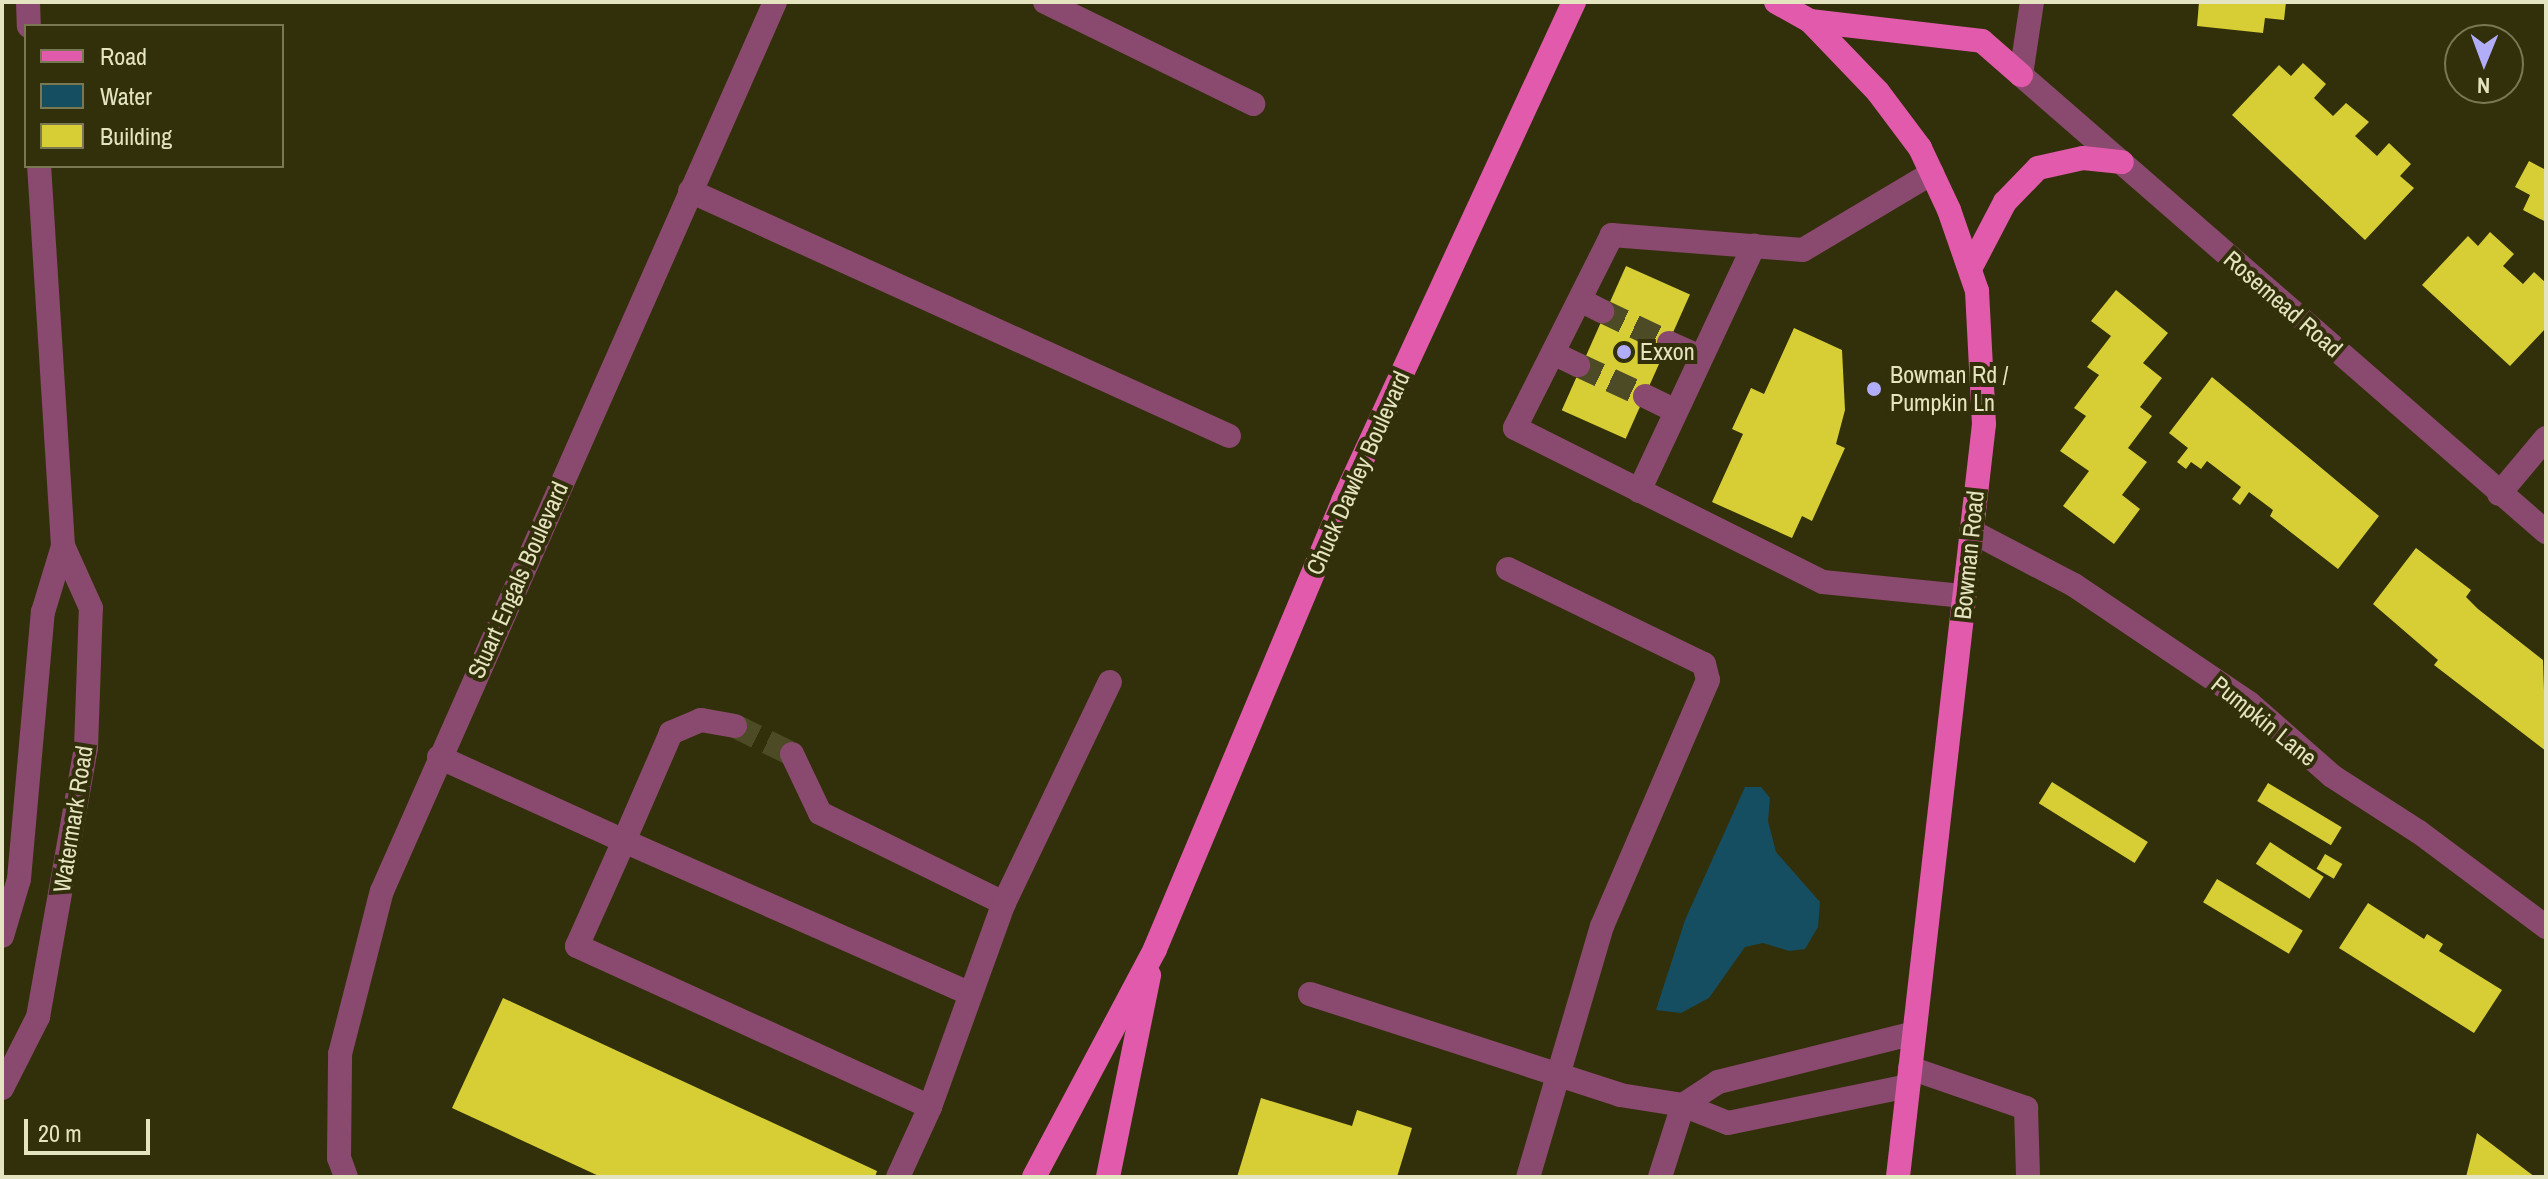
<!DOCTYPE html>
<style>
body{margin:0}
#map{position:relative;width:2548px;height:1179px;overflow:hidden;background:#32300a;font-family:"Archivo Narrow",sans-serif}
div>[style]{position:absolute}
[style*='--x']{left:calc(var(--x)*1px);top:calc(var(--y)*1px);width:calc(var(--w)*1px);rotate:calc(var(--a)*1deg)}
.water>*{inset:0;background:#154d61}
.building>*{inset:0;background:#d6ce34;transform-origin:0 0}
.minor-tunnel>*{height:24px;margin-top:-12px;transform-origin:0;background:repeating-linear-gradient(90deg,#4d4b25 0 24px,transparent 0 36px)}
.minor>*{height:24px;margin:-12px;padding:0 12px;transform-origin:12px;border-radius:12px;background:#8a496e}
.major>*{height:24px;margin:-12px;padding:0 12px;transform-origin:12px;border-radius:12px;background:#e25aac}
.dots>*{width:22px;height:22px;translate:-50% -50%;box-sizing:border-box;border:4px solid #32300a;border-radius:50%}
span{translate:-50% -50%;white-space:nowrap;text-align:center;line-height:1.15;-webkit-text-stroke:8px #32300a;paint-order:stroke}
.street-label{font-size:24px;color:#e5e4c1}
.poi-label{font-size:24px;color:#e5e4c1}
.left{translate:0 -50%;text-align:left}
.frame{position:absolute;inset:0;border:4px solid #e5e4c1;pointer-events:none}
.legend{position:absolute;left:24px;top:24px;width:260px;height:144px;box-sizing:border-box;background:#32300a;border:2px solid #7a7853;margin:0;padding:10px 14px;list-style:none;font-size:24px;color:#e5e4c1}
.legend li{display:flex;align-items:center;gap:16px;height:40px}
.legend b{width:40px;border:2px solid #7a7853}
.north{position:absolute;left:2444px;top:24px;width:80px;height:80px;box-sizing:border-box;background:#32300a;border:2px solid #7a7853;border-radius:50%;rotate:181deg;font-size:22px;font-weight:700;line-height:32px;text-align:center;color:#e5e4c1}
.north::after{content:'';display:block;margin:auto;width:28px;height:36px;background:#b2adf9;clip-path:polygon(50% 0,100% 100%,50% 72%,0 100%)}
.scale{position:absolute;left:24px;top:1119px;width:126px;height:36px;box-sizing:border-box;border:4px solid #e5e4c1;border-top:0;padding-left:10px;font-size:24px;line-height:28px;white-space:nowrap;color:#e5e4c1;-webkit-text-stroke:6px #32300a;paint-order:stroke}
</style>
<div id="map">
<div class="water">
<div style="clip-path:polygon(1745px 787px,1761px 787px,1770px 798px,1768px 821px,1776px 852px,1820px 902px,1818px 927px,1805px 949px,1789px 951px,1763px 943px,1745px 947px,1709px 998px,1681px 1013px,1656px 1010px,1685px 920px)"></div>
</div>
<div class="building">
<div style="clip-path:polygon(2199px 2px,2286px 2px,2284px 20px,2265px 18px,2263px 33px,2197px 26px)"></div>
<div style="clip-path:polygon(2303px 63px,2326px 84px,2314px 98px,2333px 116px,2346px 103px,2369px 122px,2355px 136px,2377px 156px,2389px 143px,2411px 164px,2400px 176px,2414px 188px,2365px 240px,2232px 115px,2279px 65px,2291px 76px)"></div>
<div style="clip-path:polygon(2529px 161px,2544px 169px,2546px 165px,2546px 222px,2523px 210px,2530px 195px,2515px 187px)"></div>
<div style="clip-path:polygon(2490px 232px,2514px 254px,2503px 266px,2523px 284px,2534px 272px,2546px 283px,2546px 328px,2510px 366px,2422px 285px,2468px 236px,2478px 246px)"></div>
<div style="left:1626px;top:266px;width:70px;height:158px;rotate:24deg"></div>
<div style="clip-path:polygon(2116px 290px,2168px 333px,2143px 363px,2162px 378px,2140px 407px,2152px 416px,2128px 448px,2147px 462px,2122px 495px,2140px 509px,2114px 544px,2063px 506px,2089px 471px,2060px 451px,2086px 416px,2074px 408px,2099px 375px,2087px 367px,2111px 336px,2091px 321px)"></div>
<div style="clip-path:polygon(1794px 328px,1842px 350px,1845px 410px,1836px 444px,1845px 448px,1812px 521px,1802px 516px,1792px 538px,1712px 502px,1743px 434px,1732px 429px,1751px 388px,1764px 394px)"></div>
<div style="clip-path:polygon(2212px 377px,2379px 516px,2338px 569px,2270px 516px,2273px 510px,2249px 492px,2240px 505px,2232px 499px,2241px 487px,2207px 461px,2201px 469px,2191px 462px,2186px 469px,2177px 462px,2188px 448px,2169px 433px)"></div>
<div style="clip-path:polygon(2416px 548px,2471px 590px,2466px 597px,2478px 609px,2543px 660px,2546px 751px,2434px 665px,2438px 660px,2373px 604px)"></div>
<div style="left:2052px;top:782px;width:113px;height:25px;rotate:32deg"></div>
<div style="left:2268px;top:783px;width:86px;height:21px;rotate:31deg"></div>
<div style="left:2270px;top:842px;width:64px;height:26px;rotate:33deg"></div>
<div style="left:2325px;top:854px;width:20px;height:17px;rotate:30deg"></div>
<div style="left:2217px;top:879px;width:100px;height:27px;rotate:31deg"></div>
<div style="clip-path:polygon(2368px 903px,2424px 939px,2427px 934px,2443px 944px,2439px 951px,2502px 990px,2474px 1033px,2339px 948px)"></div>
<div style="clip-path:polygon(503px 998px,877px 1171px,875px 1177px,601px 1177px,452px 1108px)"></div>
<div style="clip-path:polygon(1261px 1098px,1352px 1126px,1357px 1110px,1412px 1128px,1397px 1177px,1237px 1177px)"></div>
<div style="clip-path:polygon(2477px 1133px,2535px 1177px,2466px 1177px)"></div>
</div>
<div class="minor-tunnel">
<div style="--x:1602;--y:311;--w:74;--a:25.5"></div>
<div style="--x:1578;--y:365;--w:74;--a:24.8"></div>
<div style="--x:735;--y:726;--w:64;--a:26.2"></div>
</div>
<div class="minor">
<div style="--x:28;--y:2;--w:24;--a:88"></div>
<div style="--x:1045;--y:2;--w:232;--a:26.1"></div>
<div style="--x:2032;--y:2;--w:74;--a:98.6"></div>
<div style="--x:2021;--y:75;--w:696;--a:41.04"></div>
<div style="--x:1932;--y:173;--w:150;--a:149.2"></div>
<div style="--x:1803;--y:250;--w:192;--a:-175.5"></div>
<div style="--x:1612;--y:235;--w:216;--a:116.7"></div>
<div style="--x:1515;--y:428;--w:344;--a:26.6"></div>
<div style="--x:1823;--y:582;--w:142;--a:5.7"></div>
<div style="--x:690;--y:191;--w:592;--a:24.44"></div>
<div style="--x:1580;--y:300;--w:25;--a:27"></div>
<div style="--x:1669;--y:343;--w:35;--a:24"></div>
<div style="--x:1553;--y:353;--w:28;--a:26"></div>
<div style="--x:1645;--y:396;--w:34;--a:26"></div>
<div style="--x:1639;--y:491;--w:271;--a:-64.9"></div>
<div style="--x:2499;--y:494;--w:73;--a:-50"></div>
<div style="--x:1971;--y:531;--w:116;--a:27.7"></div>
<div style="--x:2074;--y:585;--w:211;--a:34"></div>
<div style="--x:2249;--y:703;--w:111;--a:41.3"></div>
<div style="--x:2332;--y:776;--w:103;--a:32.8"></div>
<div style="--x:2419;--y:832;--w:159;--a:36.8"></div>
<div style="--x:1508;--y:569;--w:218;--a:25.9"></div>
<div style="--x:1704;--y:664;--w:16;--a:76"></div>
<div style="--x:1708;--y:680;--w:268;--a:113.3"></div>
<div style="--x:1602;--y:926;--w:262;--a:106.4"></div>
<div style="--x:735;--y:726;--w:35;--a:-170"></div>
<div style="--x:701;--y:720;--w:33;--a:157"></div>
<div style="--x:671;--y:733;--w:118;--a:113.5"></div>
<div style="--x:624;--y:841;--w:379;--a:23.8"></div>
<div style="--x:792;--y:754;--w:65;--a:64.6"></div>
<div style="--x:820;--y:813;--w:205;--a:26.1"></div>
<div style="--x:439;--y:757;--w:203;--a:24.4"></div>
<div style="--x:624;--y:841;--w:115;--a:114.1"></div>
<div style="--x:577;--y:946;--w:388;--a:24.5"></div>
<div style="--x:930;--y:1107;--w:217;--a:-70.1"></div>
<div style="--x:1004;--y:903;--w:245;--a:-64.4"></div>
<div style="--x:2;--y:936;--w:59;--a:-73.4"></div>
<div style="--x:19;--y:879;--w:268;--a:-84.9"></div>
<div style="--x:43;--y:612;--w:69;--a:-73.1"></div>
<div style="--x:1310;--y:994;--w:326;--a:18"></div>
<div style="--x:1620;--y:1095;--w:64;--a:9"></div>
<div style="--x:1683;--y:1105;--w:48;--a:21.8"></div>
<div style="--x:1728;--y:1123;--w:184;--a:-11.6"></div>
<div style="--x:1910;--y:1068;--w:123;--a:19"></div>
<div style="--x:2026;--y:1108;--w:69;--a:88.3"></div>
<div style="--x:2;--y:1088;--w:80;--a:-63.1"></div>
<div style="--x:38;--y:1017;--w:273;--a:-79.9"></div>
<div style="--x:86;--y:748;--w:140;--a:-88"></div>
<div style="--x:91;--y:608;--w:68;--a:-114.3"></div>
<div style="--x:63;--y:546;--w:381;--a:-93.6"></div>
<div style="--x:346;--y:1177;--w:20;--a:-110"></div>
<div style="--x:339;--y:1158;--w:104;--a:-89.4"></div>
<div style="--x:340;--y:1054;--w:168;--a:-75.6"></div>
<div style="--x:382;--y:891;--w:972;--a:-66.15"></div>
<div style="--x:898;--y:1177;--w:77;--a:-65.4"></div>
<div style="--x:1660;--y:1177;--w:76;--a:-72.3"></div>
<div style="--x:1683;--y:1105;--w:42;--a:-33.3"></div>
<div style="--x:1718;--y:1082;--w:202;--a:-14"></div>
</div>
<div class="major">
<div style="--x:1776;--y:2;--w:39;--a:29"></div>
<div style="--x:1810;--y:21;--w:98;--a:46.2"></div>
<div style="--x:1878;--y:92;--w:70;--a:53.1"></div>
<div style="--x:1920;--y:148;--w:68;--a:64.9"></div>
<div style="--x:1949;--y:210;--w:86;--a:70.9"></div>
<div style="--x:1977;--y:291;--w:133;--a:87"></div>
<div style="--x:1984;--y:424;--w:758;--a:96.52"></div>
<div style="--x:1810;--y:21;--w:173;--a:6.6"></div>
<div style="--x:1982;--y:41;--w:52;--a:41.1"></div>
<div style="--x:1971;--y:267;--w:73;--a:-62.4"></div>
<div style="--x:2005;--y:202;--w:47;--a:-45.9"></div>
<div style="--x:2038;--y:168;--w:46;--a:-12.5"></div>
<div style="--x:2083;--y:158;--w:39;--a:6"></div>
<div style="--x:1034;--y:1177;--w:258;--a:-62"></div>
<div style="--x:1155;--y:949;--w:486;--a:-67.2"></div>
<div style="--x:1343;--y:501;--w:550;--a:-65.16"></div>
<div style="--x:1108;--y:1177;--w:206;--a:-78.5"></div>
</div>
<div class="dots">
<div style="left:1624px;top:352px;background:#b2adf9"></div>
<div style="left:1874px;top:389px;background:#b2adf9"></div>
</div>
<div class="street-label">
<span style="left:2283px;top:304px;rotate:41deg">Rosemead Road</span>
<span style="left:1358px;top:473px;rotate:-66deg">Chuck Dawley Boulevard</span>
<span style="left:1969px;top:555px;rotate:-84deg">Bowman Road</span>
<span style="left:518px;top:580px;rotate:-66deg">Stuart Engals Boulevard</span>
<span style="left:2264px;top:721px;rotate:39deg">Pumpkin Lane</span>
<span style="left:73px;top:819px;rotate:-81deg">Watermark Road</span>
</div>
<div class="poi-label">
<span class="left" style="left:1640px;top:352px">Exxon</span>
<span class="left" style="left:1890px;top:389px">Bowman Rd /<br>Pumpkin Ln</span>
</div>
<div class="frame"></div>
<ul class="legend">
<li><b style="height:10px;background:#e25aac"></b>Road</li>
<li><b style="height:22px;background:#154d61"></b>Water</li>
<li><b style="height:22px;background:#d6ce34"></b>Building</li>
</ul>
<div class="north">N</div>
<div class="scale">20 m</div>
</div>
